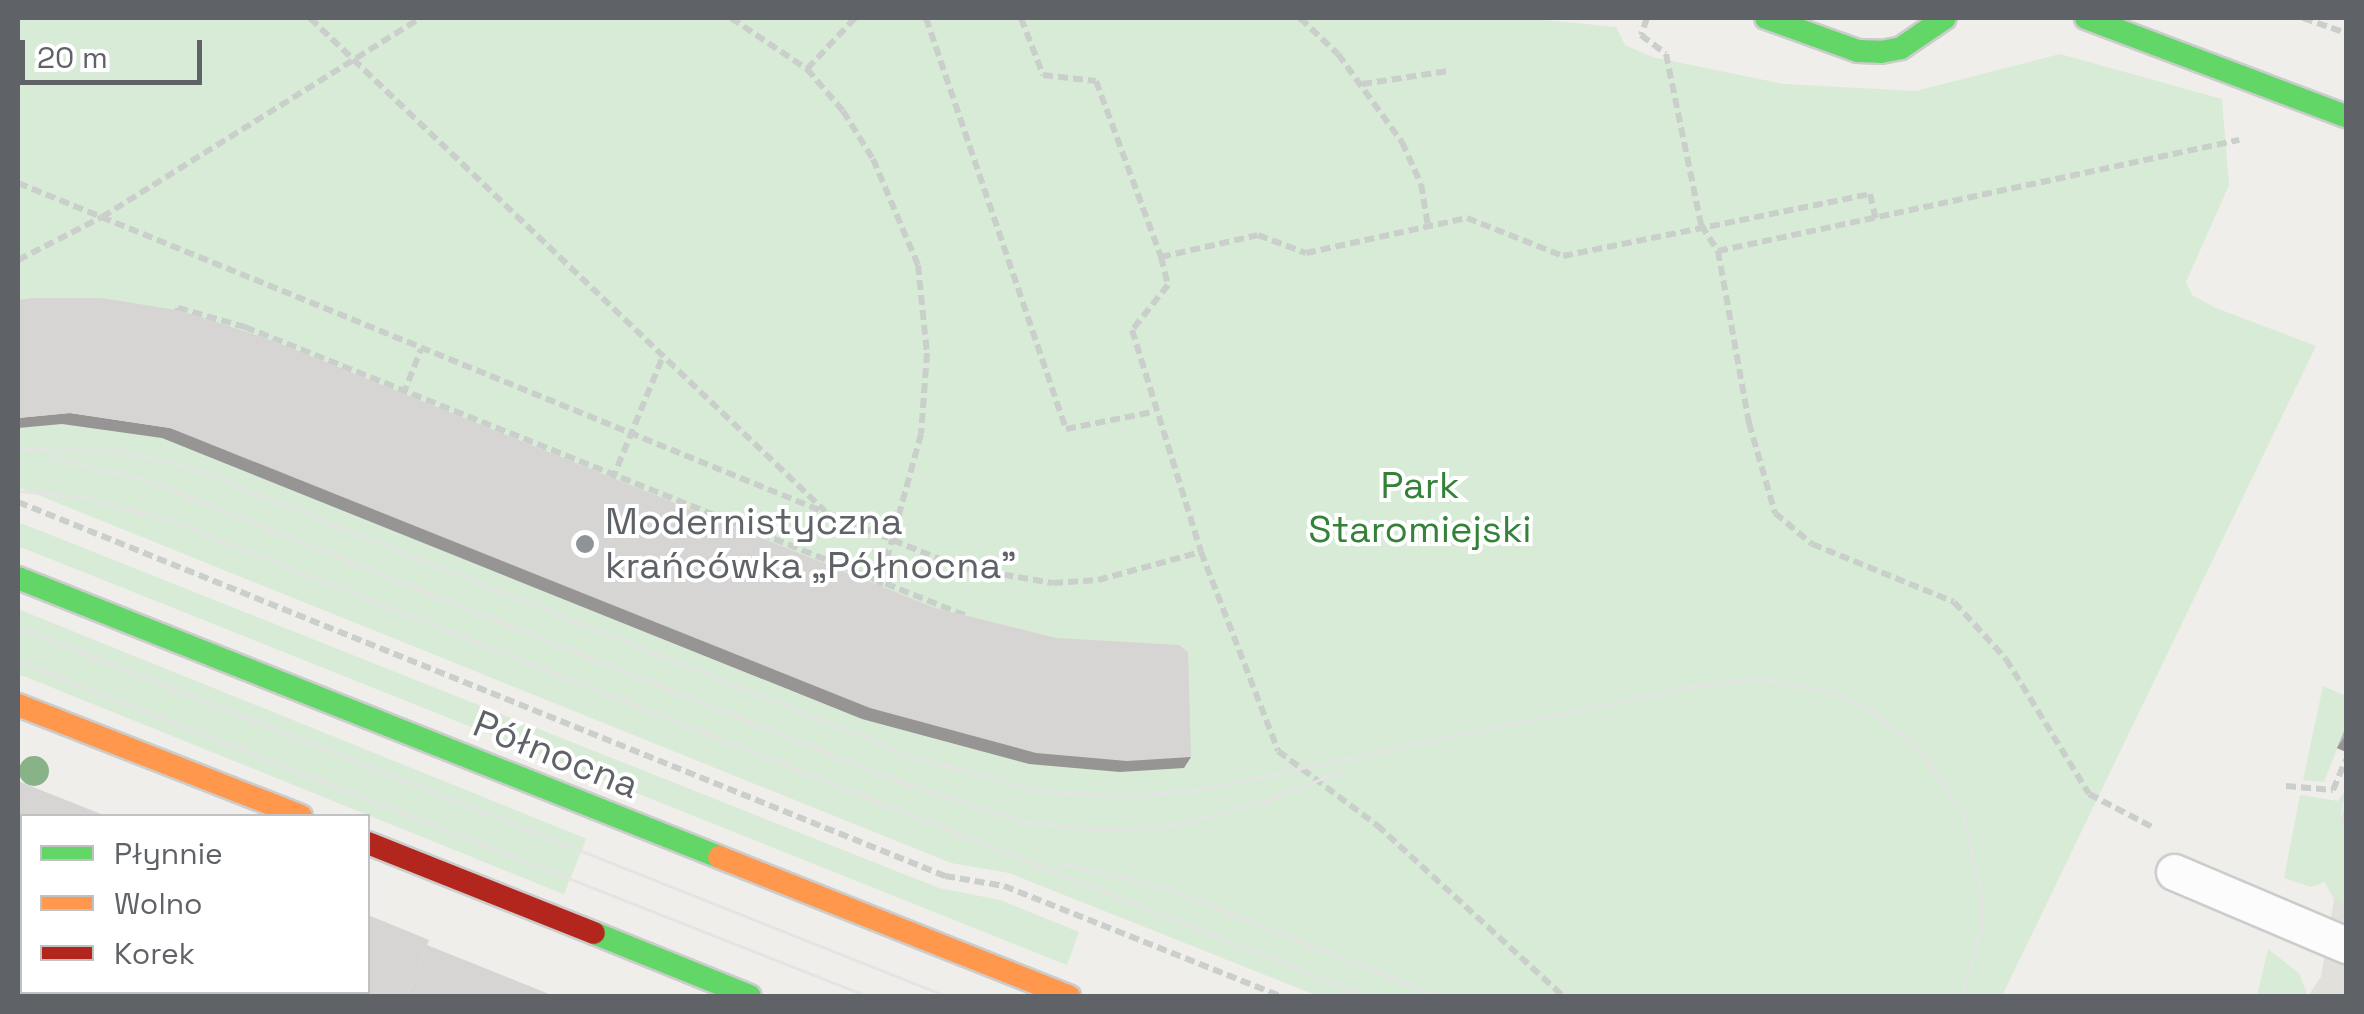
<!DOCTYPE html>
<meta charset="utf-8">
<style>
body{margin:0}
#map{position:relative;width:2364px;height:1014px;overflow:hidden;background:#efeeea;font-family:"Space Grotesk",sans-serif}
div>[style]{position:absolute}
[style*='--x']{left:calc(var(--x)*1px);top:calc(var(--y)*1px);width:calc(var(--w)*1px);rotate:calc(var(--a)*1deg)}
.education>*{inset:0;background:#e2e0da}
.green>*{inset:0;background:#d8ebd6;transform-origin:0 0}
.path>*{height:6px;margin-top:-3px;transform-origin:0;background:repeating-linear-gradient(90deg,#cacfcc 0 10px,transparent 0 15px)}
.roads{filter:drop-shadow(2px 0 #cbcccc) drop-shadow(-2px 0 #cbcccc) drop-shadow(0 2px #cbcccc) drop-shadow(0 -2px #cbcccc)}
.lane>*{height:35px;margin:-17.5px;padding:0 17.5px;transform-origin:17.5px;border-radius:17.5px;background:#fdfcfc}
.fast>*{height:22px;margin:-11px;padding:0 11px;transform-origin:11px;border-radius:11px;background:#63d668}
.slow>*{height:22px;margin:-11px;padding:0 11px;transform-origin:11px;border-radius:11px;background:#ff974d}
.jam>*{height:22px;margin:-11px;padding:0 11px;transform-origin:11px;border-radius:11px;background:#b3261e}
.tram>*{height:2.5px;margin:-1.25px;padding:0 1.25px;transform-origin:1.25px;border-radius:1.25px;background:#e4e4e4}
.trees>*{width:30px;height:30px;margin:-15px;border-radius:50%;background:#88b388}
.wall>*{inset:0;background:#b8b7b5}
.shaded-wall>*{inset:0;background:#969594;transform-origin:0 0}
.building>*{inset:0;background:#d6d5d3}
.dots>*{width:28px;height:28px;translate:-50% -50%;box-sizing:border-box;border:5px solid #fff;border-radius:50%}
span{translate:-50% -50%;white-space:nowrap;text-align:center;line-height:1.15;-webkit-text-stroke:8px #fff;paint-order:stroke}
.park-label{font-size:38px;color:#348238}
.poi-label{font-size:38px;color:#5f6368}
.left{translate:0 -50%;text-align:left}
.street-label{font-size:38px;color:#5f6368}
.frame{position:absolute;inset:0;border:20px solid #5f6368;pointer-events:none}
.legend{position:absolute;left:20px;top:814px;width:350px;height:180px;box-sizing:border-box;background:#fff;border:2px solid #bfc1c3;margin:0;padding:12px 18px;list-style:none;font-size:30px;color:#5f6368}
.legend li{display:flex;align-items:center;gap:20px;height:50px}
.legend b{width:50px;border:2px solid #bfc1c3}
.scale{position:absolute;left:20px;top:40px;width:182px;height:45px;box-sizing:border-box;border:5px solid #5f6368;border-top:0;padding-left:12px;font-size:30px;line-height:35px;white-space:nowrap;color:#5f6368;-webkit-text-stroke:8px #fff;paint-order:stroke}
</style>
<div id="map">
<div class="education">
<div style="clip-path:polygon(2346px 799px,2346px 996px,2308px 996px,2321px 977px,2334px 899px,2325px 882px)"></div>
</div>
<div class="green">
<div style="clip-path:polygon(18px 18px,1524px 18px,1616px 27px,1625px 45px,1652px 57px,1784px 84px,1916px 91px,2060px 54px,2222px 99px,2229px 185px,2186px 282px,2192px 295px,2216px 308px,2316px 346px,2002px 996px,1318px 996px,1009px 873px,951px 863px,18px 487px)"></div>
<div style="clip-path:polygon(18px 522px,939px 888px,1000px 900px,1079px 932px,1067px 965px,18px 546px)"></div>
<div style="left:18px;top:609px;width:613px;height:60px;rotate:22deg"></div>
<div style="clip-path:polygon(2323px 686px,2346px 696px,2346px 726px,2324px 782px,2303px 780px)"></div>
<div style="clip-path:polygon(2346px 789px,2340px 822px,2346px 825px,2346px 904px,2334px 899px,2325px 882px,2311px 887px,2284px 878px,2300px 795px,2338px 801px)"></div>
<div style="clip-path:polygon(2268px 949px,2299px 973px,2308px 996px,2257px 996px)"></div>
</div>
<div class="path">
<div style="--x:310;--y:18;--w:713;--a:43.75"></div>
<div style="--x:731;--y:18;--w:92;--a:33.9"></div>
<div style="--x:807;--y:69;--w:55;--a:49.4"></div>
<div style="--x:843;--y:111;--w:57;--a:58"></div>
<div style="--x:873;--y:159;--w:115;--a:67"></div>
<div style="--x:918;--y:265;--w:88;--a:84.2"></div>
<div style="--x:927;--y:353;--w:81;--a:94.2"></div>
<div style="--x:921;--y:434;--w:160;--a:105.3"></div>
<div style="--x:926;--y:18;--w:434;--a:71.2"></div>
<div style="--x:1066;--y:429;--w:89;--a:-11.1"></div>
<div style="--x:1021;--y:18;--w:61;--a:68.9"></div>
<div style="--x:1043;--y:75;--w:53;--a:6.5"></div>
<div style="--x:1096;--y:81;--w:188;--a:69.7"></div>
<div style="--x:1161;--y:257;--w:29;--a:76"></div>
<div style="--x:1168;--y:285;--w:58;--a:128.7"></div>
<div style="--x:1132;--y:330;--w:232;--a:72.7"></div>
<div style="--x:1201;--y:552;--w:213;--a:68.8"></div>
<div style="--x:1278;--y:751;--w:124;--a:36.8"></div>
<div style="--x:1377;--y:825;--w:253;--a:42.6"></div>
<div style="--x:1300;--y:18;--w:52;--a:43.5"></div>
<div style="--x:1338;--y:54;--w:109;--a:54"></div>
<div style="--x:1402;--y:142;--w:46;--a:65.7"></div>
<div style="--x:1421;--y:184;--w:43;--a:80.5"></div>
<div style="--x:1647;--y:18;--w:18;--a:109"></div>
<div style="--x:1641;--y:35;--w:31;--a:37"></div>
<div style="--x:1666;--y:54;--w:175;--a:78.4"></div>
<div style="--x:1701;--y:225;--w:31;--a:57"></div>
<div style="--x:1718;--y:251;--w:175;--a:79.8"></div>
<div style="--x:1749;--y:423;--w:94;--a:73.9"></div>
<div style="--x:1775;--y:513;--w:48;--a:40"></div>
<div style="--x:1812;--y:544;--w:153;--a:22.2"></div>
<div style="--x:1954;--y:602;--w:77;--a:47.6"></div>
<div style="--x:2006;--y:659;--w:158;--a:58.4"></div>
<div style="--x:2089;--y:794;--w:71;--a:27.6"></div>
<div style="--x:2303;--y:18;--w:46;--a:19.2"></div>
<div style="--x:807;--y:69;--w:70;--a:-46.7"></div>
<div style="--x:1362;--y:84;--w:87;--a:-8.6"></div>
<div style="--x:18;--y:183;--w:1016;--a:22.2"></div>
<div style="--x:959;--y:567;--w:95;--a:9.7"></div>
<div style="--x:1053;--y:583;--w:45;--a:-3.8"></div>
<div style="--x:1098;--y:580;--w:107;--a:-15.2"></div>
<div style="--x:1718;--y:251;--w:533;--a:-12.03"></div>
<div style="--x:1161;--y:257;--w:99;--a:-12.8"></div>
<div style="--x:1258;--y:235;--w:51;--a:20.6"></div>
<div style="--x:1306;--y:253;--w:165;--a:-12.3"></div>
<div style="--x:1467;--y:218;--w:103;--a:21.6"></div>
<div style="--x:1563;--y:256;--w:313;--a:-11.4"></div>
<div style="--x:1870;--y:194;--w:26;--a:77"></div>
<div style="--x:18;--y:260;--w:94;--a:-27.1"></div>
<div style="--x:102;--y:217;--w:375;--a:-32"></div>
<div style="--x:176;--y:315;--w:7;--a:-74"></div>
<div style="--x:178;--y:308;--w:70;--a:15.8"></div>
<div style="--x:245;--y:327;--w:780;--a:21.83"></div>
<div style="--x:403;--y:395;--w:49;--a:-68.6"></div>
<div style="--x:612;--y:480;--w:134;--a:-67.6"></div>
<div style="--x:18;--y:502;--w:1000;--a:21.97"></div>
<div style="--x:945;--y:876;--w:60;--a:9.6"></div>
<div style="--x:1004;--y:886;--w:298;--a:21.7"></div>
<div style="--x:2286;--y:786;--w:47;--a:4.9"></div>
<div style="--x:2333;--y:790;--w:33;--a:-67"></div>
</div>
<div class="roads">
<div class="lane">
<div style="--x:2174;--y:872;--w:187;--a:23"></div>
</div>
<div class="fast">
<div style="--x:1766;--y:18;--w:98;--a:19.7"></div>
<div style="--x:1858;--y:51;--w:23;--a:2"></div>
<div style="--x:1881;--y:52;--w:20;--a:-11"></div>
<div style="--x:1901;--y:48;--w:53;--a:-34.3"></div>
<div style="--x:2086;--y:18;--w:278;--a:20.7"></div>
<div style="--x:18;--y:578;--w:754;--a:21.7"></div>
<div style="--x:594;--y:933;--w:168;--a:22"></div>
</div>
<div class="slow">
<div style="--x:18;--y:705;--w:304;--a:21.4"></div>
<div style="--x:719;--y:857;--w:377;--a:21.7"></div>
</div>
<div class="jam">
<div style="--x:368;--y:843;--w:243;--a:21.7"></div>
</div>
</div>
<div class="tram">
<div style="--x:18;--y:449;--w:106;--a:1.1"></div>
<div style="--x:124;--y:451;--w:73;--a:14.2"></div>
<div style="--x:195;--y:469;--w:769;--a:21.83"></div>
<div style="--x:909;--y:755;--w:134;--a:15.6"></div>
<div style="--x:1038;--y:791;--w:79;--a:3.6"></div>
<div style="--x:1117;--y:796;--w:76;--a:-3.8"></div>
<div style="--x:1193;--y:791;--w:505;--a:-11.89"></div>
<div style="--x:1687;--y:687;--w:71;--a:-6.4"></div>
<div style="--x:1758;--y:679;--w:79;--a:10.2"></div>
<div style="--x:1836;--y:693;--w:39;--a:26"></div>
<div style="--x:1871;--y:710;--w:63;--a:39.2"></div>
<div style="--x:1920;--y:750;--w:77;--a:56.1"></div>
<div style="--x:1963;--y:814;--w:79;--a:76.8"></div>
<div style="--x:1981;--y:891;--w:38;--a:90"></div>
<div style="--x:1981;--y:929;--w:70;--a:105.8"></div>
<div style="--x:48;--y:457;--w:98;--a:12.9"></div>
<div style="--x:144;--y:479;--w:812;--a:21.83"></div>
<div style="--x:898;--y:781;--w:133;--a:18"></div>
<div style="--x:1024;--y:822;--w:79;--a:5.8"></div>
<div style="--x:1103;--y:830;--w:73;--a:-3.9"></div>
<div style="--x:1176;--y:825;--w:90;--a:-14.8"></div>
<div style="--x:1263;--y:802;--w:89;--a:-21.7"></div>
<div style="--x:18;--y:491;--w:66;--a:5.2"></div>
<div style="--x:84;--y:497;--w:94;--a:15.4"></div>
<div style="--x:175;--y:522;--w:1283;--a:21.69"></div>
<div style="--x:18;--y:627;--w:999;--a:21.68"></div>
<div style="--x:18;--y:661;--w:913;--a:21.53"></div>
<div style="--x:1060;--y:863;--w:107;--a:13"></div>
<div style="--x:1164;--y:887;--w:295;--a:21.7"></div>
</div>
<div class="trees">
<div style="left:34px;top:771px"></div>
</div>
<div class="wall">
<div style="clip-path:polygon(2346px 726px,2346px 752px,2337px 748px)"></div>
</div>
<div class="shaded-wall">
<div style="clip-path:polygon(70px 413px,170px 428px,1191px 757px,1184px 768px,1120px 772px,1029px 764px,862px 719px,162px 438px,62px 424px,18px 428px,18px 418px)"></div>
<div style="clip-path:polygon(2346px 735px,2346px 752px,2337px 748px)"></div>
<div style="left:18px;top:926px;width:4px;height:40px;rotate:27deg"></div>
<div style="clip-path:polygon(84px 992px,120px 992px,116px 996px,97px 996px)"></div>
<div style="left:120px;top:992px;width:122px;height:4px"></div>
</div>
<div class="building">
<div style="clip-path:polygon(32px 298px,102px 298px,182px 311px,271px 340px,935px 608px,1056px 638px,1179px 645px,1188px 652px,1191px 757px,1127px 761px,1036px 753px,870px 708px,170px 428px,70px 413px,18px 418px,18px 300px)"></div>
<div style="clip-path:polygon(18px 781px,106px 816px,22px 816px,22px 928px,18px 926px)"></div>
<div style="clip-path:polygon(368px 915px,429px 940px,407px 996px,254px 996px,242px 992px,368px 992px)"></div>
<div style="clip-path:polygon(427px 945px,554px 996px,407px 996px)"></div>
<div style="clip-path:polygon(120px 992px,121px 992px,134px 996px,118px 996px)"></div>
</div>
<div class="dots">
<div style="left:585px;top:544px;background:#919496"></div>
</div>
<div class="park-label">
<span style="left:1420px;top:508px">Park<br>Staromiejski</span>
</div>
<div class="poi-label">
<span class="left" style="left:605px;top:544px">Modernistyczna<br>krańcówka „Północna”</span>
</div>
<div class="street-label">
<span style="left:556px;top:755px;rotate:22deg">Północna</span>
</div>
<div class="frame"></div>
<ul class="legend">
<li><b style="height:12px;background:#63d668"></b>Płynnie</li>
<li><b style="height:12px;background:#ff974d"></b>Wolno</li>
<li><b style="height:12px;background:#b3261e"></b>Korek</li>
</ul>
<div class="scale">20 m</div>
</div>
